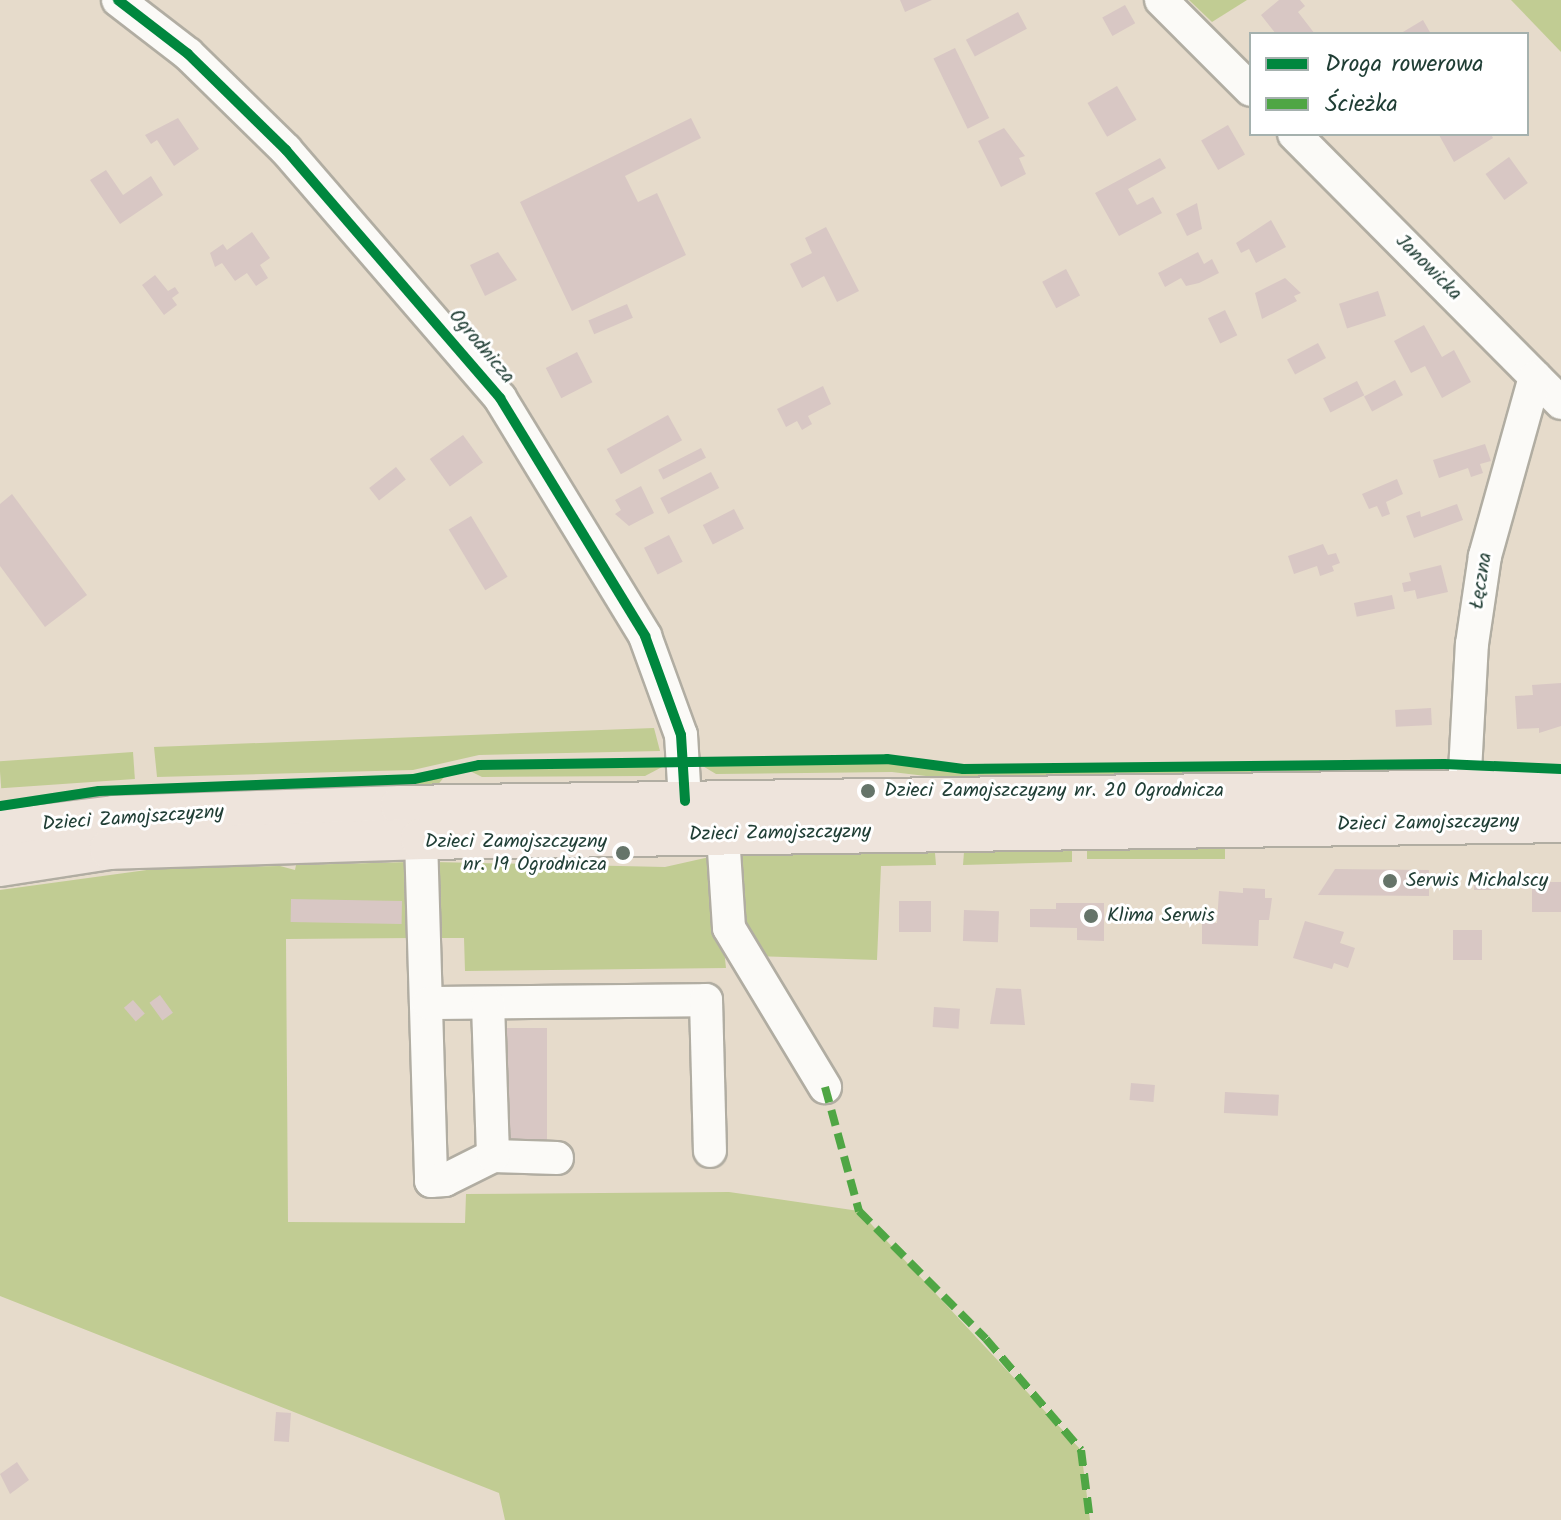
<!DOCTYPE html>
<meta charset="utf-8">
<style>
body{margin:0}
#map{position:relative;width:1561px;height:1520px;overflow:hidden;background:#e6dbcb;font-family:Kalam,sans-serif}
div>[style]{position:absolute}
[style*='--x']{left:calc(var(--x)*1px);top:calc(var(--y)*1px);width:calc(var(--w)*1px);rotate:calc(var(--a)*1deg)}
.green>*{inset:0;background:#c1cc93;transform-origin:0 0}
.building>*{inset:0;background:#d8c7c4;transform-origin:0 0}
.roads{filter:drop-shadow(2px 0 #b1ada2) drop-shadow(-2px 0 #b1ada2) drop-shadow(0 2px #b1ada2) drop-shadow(0 -2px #b1ada2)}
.minor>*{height:32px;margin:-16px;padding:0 16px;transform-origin:16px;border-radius:16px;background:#fbfaf7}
.major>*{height:40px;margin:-20px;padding:0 20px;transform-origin:20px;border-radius:20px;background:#eee4dc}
.quiet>*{height:8px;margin-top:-4px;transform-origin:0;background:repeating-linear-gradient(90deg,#4fa644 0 16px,transparent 0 24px)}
.cycleway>*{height:10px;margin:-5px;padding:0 5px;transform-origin:5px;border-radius:5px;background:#00873e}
.dots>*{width:22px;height:22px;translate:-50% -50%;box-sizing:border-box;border:4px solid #fff;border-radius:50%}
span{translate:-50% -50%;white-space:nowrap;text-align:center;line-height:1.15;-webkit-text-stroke:6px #fff;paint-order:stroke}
.street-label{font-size:20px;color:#1f3d34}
.poi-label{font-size:20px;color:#1f3d34}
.left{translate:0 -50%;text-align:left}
.right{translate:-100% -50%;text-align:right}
.legend{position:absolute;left:1249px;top:32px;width:280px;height:104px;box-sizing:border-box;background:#fff;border:2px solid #a5b1ae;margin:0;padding:10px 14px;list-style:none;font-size:24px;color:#1f3d34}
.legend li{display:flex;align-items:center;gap:16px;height:40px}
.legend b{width:40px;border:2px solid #a5b1ae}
</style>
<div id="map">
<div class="green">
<div style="clip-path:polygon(1189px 0,1247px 0,1212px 22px)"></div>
<div style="clip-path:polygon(1511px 0,1561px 0,1561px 52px)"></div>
<div style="clip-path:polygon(654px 728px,660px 751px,479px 755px,413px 770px,157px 777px,154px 747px)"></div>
<div style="left:133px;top:752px;width:27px;height:134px;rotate:86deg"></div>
<div style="clip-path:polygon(894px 763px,967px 773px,1447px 767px,1444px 771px,977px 782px,892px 772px,716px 774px,701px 765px)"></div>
<div style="clip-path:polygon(664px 766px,645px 776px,482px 777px,468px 770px)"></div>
<div style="clip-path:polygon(445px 776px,436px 787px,168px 797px,161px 790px,416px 783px)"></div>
<div style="left:1225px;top:849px;width:10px;height:138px;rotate:90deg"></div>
<div style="clip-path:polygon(1072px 851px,1072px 862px,963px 865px,964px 852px)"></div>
<div style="clip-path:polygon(935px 853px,936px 865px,881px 866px,877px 960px,756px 956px,739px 931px,734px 856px)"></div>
<div style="clip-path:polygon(714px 856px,726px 968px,465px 971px,464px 938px,439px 938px,434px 862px,665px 867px)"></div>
<div style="clip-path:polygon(411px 862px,412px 938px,286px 939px,288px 1222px,465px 1223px,466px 1194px,729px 1192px,859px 1211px,1081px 1450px,1090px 1520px,505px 1520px,499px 1493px,0 1296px,0 890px,154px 869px,280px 866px,295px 870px,296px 865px)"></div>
</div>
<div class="building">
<div style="clip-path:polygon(900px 0,932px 0,905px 12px)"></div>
<div style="clip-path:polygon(1279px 0,1300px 0,1305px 6px,1298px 12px,1315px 34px,1276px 34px,1261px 15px)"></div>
<div style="left:1125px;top:5px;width:21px;height:26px;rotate:61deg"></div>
<div style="left:1018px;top:12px;width:19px;height:59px;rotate:62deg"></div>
<div style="clip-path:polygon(1423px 20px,1431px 34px,1405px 34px,1403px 32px)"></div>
<div style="left:955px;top:48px;width:78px;height:24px;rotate:64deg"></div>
<div style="left:1117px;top:86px;width:39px;height:34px;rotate:60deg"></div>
<div style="clip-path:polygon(178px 118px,199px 149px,174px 166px,157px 140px,151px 144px,145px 135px)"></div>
<div style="clip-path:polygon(691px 118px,701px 138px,625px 176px,638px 202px,657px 193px,686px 255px,572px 311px,520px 202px)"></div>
<div style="left:1228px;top:125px;width:34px;height:31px;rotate:60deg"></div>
<div style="clip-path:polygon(1004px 128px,1025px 156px,1019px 158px,1026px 174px,1001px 187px,978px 141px)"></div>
<div style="clip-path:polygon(1491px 134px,1493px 138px,1454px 162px,1439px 135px)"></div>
<div style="left:1509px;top:157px;width:32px;height:29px;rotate:54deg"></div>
<div style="clip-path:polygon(1160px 158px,1166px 168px,1128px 189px,1137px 205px,1153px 197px,1162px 213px,1119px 236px,1095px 193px)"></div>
<div style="clip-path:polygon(106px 170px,123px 195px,151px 176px,163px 195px,120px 224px,90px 180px)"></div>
<div style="clip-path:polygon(1197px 203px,1202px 229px,1187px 236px,1176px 214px)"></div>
<div style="clip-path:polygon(1271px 220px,1286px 247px,1256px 263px,1249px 249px,1241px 253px,1236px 243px)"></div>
<div style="clip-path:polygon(826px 227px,859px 291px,837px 302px,824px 276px,802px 288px,790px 264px,812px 253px,805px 238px)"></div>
<div style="clip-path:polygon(252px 232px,270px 258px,260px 265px,268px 278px,256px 286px,247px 273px,235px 281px,222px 263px,215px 267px,210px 253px,223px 244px,227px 250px)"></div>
<div style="clip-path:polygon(498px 252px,517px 280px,485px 296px,470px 265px)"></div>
<div style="clip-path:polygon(1198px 252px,1204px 264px,1212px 259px,1219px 273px,1199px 283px,1186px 286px,1181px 278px,1165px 287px,1158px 273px)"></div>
<div style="left:1066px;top:269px;width:30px;height:27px;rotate:62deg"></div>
<div style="clip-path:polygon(155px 275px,168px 291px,175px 287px,179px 293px,172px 298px,177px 305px,164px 315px,142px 285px)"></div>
<div style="clip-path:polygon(1285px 278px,1301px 293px,1294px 296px,1297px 301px,1262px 319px,1255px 293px)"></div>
<div style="left:1378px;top:291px;width:26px;height:41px;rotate:72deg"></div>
<div style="left:627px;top:304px;width:15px;height:42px;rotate:67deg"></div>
<div style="left:1225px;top:310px;width:28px;height:19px;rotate:64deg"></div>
<div style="clip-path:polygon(1424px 325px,1442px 357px,1454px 350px,1471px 382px,1442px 398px,1425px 366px,1411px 373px,1394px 341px)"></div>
<div style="left:1318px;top:343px;width:17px;height:35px;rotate:62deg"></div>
<div style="left:577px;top:352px;width:34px;height:35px;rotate:63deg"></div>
<div style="left:1395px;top:380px;width:17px;height:35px;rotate:62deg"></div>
<div style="left:1357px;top:381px;width:16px;height:38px;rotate:63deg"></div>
<div style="clip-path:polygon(823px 386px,831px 404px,808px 416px,812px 424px,802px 430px,797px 421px,786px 427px,777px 409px)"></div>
<div style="left:668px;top:415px;width:29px;height:70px;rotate:61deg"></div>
<div style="left:463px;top:435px;width:34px;height:41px;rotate:54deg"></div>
<div style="clip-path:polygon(1485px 444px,1491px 461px,1480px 464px,1483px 473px,1471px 477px,1468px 468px,1439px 478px,1433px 460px)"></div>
<div style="left:701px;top:448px;width:11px;height:48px;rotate:63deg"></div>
<div style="left:396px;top:467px;width:16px;height:34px;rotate:52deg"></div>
<div style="left:711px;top:472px;width:18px;height:57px;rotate:63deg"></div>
<div style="clip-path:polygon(1397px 479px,1403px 494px,1386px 502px,1390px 514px,1382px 517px,1377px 506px,1369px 509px,1362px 494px)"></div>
<div style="clip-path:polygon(641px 486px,654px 513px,629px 526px,615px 514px,621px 510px,615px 500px)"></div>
<div style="clip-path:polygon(12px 494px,87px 595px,45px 627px,0 566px,0 504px)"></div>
<div style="clip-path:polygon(1457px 504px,1463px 520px,1414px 538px,1406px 516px,1420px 511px,1421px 517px)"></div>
<div style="left:734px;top:509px;width:22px;height:35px;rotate:63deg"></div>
<div style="left:471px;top:516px;width:71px;height:26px;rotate:59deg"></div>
<div style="left:669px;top:535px;width:30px;height:28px;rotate:63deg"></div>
<div style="clip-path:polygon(1323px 544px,1328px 555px,1336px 553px,1340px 563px,1332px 566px,1334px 571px,1320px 576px,1317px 566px,1294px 574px,1288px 556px)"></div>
<div style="clip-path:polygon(1441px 565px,1448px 592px,1417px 599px,1415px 590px,1404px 592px,1402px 583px,1411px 581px,1409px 573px)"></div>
<div style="left:1392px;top:595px;width:14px;height:39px;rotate:78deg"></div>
<div style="clip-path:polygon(1561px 683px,1561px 726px,1539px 733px,1539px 728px,1517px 729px,1515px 696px,1533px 695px,1532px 685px)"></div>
<div style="left:1431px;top:708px;width:17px;height:36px;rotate:87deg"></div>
<div style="clip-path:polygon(1335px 869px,1429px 870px,1429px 896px,1318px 895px)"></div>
<div style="left:1474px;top:870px;width:17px;height:20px"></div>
<div style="left:1532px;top:882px;width:29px;height:30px"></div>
<div style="clip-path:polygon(1243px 888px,1265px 889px,1265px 898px,1272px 898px,1269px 920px,1259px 920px,1258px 946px,1202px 944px,1202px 922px,1217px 923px,1219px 891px,1243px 893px)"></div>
<div style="left:291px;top:899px;width:111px;height:23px;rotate:1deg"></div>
<div style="left:899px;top:901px;width:32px;height:31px"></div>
<div style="clip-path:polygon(1056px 903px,1104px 903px,1104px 941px,1077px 940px,1077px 928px,1030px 927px,1030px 909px,1056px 909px)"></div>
<div style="left:964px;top:910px;width:35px;height:31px;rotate:2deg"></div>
<div style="clip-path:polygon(1305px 921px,1344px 932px,1340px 943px,1355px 948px,1348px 968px,1334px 963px,1332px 969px,1293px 958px)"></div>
<div style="left:1453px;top:930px;width:29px;height:30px"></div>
<div style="clip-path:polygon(996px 988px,1021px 989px,1025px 1025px,990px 1024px)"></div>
<div style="left:160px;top:995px;width:22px;height:13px;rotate:54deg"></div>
<div style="left:133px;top:1000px;width:18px;height:12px;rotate:49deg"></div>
<div style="left:934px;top:1007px;width:26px;height:20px;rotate:4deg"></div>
<div style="left:506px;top:1028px;width:41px;height:114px"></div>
<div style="left:1131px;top:1083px;width:24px;height:17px;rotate:5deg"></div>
<div style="left:1225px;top:1092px;width:54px;height:21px;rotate:3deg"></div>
<div style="left:276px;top:1412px;width:15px;height:29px;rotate:4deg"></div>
<div style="clip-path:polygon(17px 1462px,29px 1480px,10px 1494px,0 1474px)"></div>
</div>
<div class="roads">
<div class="minor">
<div style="--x:118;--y:0;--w:88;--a:37.6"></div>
<div style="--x:188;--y:54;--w:137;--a:44.4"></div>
<div style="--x:286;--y:150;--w:328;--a:49.2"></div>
<div style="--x:500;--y:398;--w:279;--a:58.6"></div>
<div style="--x:645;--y:636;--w:105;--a:70"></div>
<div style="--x:681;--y:735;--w:66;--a:86.5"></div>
<div style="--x:1161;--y:0;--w:127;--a:45"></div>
<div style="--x:1294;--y:134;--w:379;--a:45.2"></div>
<div style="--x:1464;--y:790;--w:146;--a:-86.9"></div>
<div style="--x:1472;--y:644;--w:89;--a:-81.6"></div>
<div style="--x:1485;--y:556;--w:186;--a:-74.4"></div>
<div style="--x:723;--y:835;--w:93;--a:86.3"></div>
<div style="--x:729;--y:928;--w:186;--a:58.9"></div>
<div style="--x:421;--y:839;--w:342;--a:88.3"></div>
<div style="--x:431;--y:1181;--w:14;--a:-4"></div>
<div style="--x:445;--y:1180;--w:54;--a:-26.6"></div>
<div style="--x:493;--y:1156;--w:64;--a:1.8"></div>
<div style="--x:428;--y:1003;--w:278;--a:-0.6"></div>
<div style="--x:706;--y:1000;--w:151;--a:88.5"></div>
<div style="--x:488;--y:1004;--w:152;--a:88.1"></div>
</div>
<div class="major">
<div style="--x:0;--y:830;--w:115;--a:-7"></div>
<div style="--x:114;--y:816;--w:287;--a:-2"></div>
<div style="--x:401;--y:806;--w:1160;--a:-0.84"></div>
<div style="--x:0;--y:866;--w:111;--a:-8.8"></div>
<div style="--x:110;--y:849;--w:311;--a:-1.8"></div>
<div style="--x:421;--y:839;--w:1140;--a:-0.85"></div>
</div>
</div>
<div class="quiet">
<div style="--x:825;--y:1087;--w:129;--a:74.7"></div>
<div style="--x:859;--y:1211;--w:180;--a:45.2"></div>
<div style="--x:986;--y:1339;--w:146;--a:49.4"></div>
<div style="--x:1081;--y:1450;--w:71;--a:82.7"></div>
</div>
<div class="cycleway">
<div style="--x:118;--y:0;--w:88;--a:37.6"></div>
<div style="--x:188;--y:54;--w:137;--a:44.4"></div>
<div style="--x:286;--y:150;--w:328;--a:49.2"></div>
<div style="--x:500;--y:398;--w:279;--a:58.6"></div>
<div style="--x:645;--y:636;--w:105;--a:70"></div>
<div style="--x:681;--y:735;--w:66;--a:86.5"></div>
<div style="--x:0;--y:806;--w:100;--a:-8.6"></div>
<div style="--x:99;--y:791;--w:315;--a:-2.2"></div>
<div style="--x:414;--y:779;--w:66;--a:-12.2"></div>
<div style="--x:479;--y:765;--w:408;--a:-0.8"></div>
<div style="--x:887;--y:759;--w:77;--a:7.5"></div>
<div style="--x:963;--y:769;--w:481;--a:-0.6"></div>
<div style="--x:1444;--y:764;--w:117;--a:2.4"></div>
</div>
<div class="dots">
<div style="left:868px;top:791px;background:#657469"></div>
<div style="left:623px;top:853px;background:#657469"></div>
<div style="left:1390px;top:881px;background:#657469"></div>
<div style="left:1091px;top:916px;background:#657469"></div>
</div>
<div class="street-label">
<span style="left:1428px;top:268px;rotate:45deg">Janowicka</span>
<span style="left:481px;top:347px;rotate:50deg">Ogrodnicza</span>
<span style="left:1482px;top:581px;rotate:-81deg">Łęczna</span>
<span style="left:133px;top:819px;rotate:-4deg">Dzieci Zamojszczyzny</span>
<span style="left:1428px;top:824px;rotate:-1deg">Dzieci Zamojszczyzny</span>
<span style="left:780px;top:834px;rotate:-1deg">Dzieci Zamojszczyzny</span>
</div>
<div class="poi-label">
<span class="left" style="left:884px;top:791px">Dzieci Zamojszczyzny nr. 20 Ogrodnicza</span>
<span class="right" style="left:607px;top:854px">Dzieci Zamojszczyzny<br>nr. 19 Ogrodnicza</span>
<span class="left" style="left:1406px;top:881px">Serwis Michalscy</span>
<span class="left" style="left:1107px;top:916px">Klima Serwis</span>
</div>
<ul class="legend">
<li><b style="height:10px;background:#00873e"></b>Droga rowerowa</li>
<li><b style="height:10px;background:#4fa644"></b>Ścieżka</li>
</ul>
</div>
